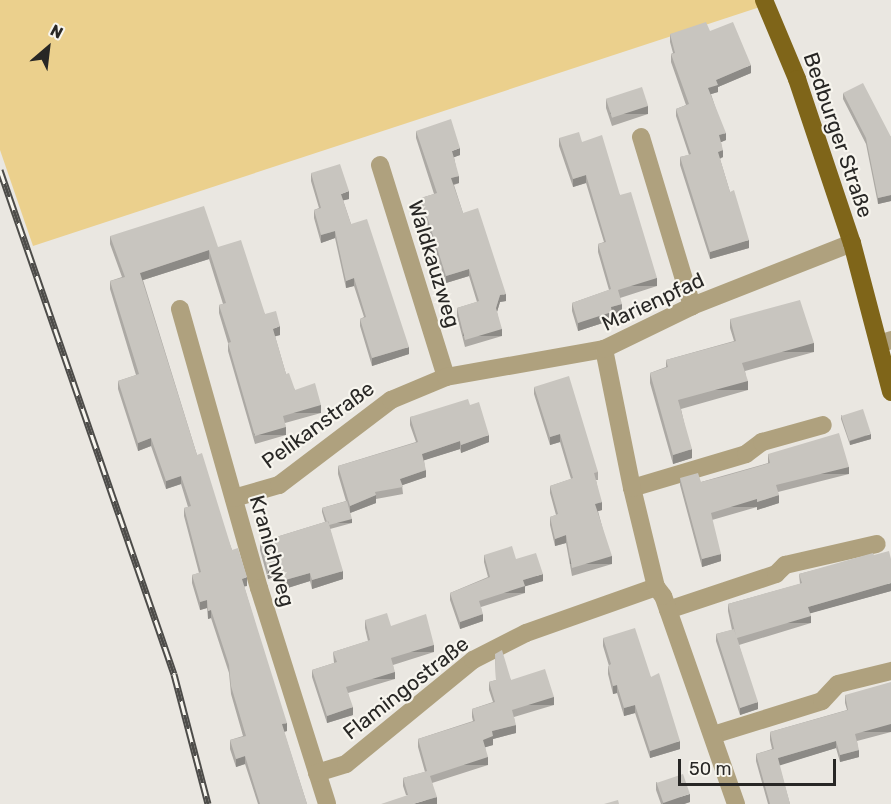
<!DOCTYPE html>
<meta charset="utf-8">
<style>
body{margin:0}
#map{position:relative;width:891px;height:804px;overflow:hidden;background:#eae7e1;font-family:Rubik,sans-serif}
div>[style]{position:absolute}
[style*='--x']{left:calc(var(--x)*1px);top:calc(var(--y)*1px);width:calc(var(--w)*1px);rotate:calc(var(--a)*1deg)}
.green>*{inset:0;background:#ebd08d}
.minor>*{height:18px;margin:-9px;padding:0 9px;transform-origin:9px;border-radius:9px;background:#afa17e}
.major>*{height:18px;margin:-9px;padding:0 9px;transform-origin:9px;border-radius:9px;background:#7f6519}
.rail>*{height:7px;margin-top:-3.5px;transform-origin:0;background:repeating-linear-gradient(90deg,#f7f5ee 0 14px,#4d4c49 0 28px);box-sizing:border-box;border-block:2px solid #4d4c49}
.wall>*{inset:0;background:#aca9a4}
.shaded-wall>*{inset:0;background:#8c8a86;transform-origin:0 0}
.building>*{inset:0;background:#c8c5bf;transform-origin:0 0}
span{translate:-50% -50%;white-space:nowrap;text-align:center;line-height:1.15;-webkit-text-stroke:4.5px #f7f5ee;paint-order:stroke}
.street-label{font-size:21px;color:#282725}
.north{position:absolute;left:18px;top:18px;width:60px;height:60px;-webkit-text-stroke:4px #f7f5ee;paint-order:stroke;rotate:28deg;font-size:16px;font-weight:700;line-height:24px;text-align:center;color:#282725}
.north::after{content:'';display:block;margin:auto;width:21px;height:27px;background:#282725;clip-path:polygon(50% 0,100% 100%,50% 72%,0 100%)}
.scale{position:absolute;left:678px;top:759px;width:158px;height:27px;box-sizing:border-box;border:3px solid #282725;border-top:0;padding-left:8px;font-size:18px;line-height:21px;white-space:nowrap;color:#282725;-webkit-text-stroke:4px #f7f5ee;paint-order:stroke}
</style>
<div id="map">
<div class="green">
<div style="clip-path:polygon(0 0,756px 0,760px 7px,33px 246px,0 150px)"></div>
</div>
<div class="minor">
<div style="--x:641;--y:137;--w:177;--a:73.2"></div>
<div style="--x:380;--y:165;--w:222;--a:72.7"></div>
<div style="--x:180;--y:309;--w:290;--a:74.2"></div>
<div style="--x:259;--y:588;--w:226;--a:72.5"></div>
<div style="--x:879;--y:344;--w:13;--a:-18"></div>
<div style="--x:632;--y:488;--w:119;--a:-16.6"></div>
<div style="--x:746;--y:454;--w:20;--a:-37"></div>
<div style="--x:762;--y:442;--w:63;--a:-15.6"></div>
<div style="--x:234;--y:498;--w:47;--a:-16.1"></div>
<div style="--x:279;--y:485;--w:141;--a:-37.2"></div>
<div style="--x:391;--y:400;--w:60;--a:-22.7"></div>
<div style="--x:446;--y:377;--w:160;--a:-10"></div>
<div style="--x:668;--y:610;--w:114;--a:-18.4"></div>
<div style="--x:776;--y:574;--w:13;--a:-45"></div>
<div style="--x:785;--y:565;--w:94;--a:-12.9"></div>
<div style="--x:713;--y:735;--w:114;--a:-17.3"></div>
<div style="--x:822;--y:701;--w:23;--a:-47"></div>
<div style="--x:838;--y:684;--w:55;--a:-13.8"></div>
<div style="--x:317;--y:773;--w:30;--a:-17"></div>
<div style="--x:346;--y:764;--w:164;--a:-39.3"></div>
<div style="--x:473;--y:660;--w:59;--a:-27"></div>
<div style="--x:526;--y:633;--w:138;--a:-19.5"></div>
<div style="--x:736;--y:804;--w:220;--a:-109.3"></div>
<div style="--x:663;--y:596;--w:11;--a:-128"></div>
<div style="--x:656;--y:587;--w:102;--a:-103.6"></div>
<div style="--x:632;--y:488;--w:142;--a:-101.4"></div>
<div style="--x:604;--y:349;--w:98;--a:-26"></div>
<div style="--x:692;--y:306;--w:172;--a:-21.5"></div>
</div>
<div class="major">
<div style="--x:764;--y:0;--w:86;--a:67.3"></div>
<div style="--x:797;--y:79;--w:173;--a:71.5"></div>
<div style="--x:852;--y:243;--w:154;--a:75.3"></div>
</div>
<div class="rail">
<div style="--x:0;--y:170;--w:533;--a:70.95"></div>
<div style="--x:174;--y:674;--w:134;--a:75.3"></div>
</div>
<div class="wall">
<div style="clip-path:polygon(710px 31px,751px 73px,718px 87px,718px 92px,711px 94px,726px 140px,721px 142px,723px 157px,720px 159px,730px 192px,749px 248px,710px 259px,680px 165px,680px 157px,689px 155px,676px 116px,676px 109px,686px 105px,671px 62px,671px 54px,673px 53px,670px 42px,670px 34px)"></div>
<div style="clip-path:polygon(843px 93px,891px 137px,891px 201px,878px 204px,866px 144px,843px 99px)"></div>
<div style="clip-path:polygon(606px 99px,648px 114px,612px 126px,606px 108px)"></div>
<div style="clip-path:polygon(416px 131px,460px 155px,454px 157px,459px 183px,454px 185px,463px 213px,506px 301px,500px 302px,497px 312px,502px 336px,465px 347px,457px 316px,457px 308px,477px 302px,469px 276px,446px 283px,421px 205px,421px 198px,434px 194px,416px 138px)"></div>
<div style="clip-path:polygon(559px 138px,582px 142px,620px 195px,657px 286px,620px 298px,622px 312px,612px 315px,612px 320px,578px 331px,572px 311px,572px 303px,609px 290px,598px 252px,598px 244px,604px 242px,586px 183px,573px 187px,559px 146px)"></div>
<div style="clip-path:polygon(311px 173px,349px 199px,343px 200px,351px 224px,409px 354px,372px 366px,360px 326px,360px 319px,364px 317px,354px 286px,346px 288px,335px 238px,321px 243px,314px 218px,314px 210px,319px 208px,311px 181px)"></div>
<div style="clip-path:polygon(110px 236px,218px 247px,265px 314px,280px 335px,275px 336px,286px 374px,295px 390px,321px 413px,285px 423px,286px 435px,255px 444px,228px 351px,228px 343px,219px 313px,219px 305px,223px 304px,209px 259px,143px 280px,197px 455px,232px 550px,247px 586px,244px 586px,287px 731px,284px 732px,307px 804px,258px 804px,245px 764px,236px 767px,230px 749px,230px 740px,243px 736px,231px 694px,229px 673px,211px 618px,208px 619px,207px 608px,200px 610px,192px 583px,192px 575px,199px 573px,184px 516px,184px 508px,188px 507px,181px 484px,166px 489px,151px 446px,138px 451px,118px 389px,118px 381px,136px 375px,110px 289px,110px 281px,122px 277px,110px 244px)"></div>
<div style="clip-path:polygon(730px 319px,814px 352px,745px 371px,748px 390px,681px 409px,692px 458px,673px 464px,650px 383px,650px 373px,666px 367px,666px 360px,734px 341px,730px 328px)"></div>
<div style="clip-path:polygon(534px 387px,598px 472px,598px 480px,596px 480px,602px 510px,598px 511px,612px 564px,572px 576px,566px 543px,555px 546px,550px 525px,550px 517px,556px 515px,550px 493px,550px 486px,571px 479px,560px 442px,550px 445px,534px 394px)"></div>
<div style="clip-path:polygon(470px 405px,489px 442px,461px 453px,460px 449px,424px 460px,426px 477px,402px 485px,403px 494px,376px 499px,376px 503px,350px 513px,352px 523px,330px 529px,343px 579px,312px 589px,310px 581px,278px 591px,274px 577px,268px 579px,260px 550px,260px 542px,325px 522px,322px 512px,322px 508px,346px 501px,338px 474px,338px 466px,416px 442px,410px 425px,410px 417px)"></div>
<div style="clip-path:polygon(841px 415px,871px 439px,850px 445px,841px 419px)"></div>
<div style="clip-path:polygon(768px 454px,849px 474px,778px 492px,779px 503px,757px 510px,757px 507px,712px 520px,721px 561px,702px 567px,680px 485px,680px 478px,701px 482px,768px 463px)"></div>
<div style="clip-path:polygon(484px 555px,516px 559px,543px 581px,525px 586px,525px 593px,481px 607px,483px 621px,460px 629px,450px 600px,450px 593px,488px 577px,484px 562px)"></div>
<div style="clip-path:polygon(874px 555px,891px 591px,810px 613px,811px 623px,739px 645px,758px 709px,740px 715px,716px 641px,716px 634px,732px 630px,728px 611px,728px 604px,800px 584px,799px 574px)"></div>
<div style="clip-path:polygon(365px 620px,391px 626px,434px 652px,393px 665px,395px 679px,348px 693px,353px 715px,327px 723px,312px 677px,312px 670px,334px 663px,333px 652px,368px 641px,365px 628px)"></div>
<div style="clip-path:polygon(603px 638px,651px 677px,680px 749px,650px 758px,635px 713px,624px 716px,617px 693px,613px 694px,608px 674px,608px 666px,609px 666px,603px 646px)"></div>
<div style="clip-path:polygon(495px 654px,511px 680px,554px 705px,514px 717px,516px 733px,493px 739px,493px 745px,485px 747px,488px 765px,432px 783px,437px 804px,406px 795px,403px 786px,403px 778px,425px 772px,418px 747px,418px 739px,473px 721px,472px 717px,472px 709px,493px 702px,489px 690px,489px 682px,496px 680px)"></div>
<div style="clip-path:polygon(845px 695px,891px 732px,857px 741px,859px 757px,840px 762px,836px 748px,779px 765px,790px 804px,768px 804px,756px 761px,756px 754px,772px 749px,770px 740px,770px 732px,847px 710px,845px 703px)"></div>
<div style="clip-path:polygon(656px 782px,690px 802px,684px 804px,661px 804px,656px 790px)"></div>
</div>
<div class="shaded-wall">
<div style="clip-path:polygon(751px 65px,751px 73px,718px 87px,718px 92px,708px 95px,708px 88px,716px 80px)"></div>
<div style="left:648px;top:106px;width:8px;height:38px;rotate:90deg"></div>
<div style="clip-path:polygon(726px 133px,726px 140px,719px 143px,719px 135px)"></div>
<div style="clip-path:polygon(460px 148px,460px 155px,452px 158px,452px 151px)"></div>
<div style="clip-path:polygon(723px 150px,723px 157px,718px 159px,718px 152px)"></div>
<div style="clip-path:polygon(586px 175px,586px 183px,573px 187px,573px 179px)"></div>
<div style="clip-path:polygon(459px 176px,459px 183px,451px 185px,451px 178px)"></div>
<div style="clip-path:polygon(349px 191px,349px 199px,341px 201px,341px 194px)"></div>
<div style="clip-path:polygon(891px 195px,891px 201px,878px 204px,878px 198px)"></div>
<div style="clip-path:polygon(335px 231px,335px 238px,321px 243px,321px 235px)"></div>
<div style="clip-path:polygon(749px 240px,749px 248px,710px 259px,710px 252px)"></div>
<div style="clip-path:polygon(209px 250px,209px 259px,140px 281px,140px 273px)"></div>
<div style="clip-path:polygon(469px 269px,469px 276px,446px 283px,446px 276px)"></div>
<div style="clip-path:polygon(354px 278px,354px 286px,346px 288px,346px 281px)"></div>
<div style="left:657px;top:278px;width:8px;height:41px;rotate:90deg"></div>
<div style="clip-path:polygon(506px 294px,506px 301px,500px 302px,496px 315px,496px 308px,500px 295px)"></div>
<div style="clip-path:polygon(622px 304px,622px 312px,612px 315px,612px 320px,578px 331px,578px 323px,611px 307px)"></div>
<div style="clip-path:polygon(280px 326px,280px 335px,273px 337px,273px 329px)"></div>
<div style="left:502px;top:329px;width:7px;height:39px;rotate:90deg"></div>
<div style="left:814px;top:343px;width:9px;height:75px;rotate:90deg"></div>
<div style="clip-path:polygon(409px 347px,409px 354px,372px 366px,372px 358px)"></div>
<div style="left:748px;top:381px;width:9px;height:73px;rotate:90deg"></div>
<div style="left:321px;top:405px;width:8px;height:40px;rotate:90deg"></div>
<div style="left:286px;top:427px;width:8px;height:32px;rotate:90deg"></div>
<div style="clip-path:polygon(560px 434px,560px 442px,550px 445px,550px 437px)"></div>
<div style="clip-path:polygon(871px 434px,871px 439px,850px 445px,850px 441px)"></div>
<div style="clip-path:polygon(489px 435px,489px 442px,461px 453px,461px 445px)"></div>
<div style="clip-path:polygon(151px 438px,151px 446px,138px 451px,138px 443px)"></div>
<div style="clip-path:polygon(460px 441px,460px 449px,422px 461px,422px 454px)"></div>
<div style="clip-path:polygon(692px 449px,692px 458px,673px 464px,673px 455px)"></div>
<div style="left:849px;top:467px;width:7px;height:75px;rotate:90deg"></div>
<div style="clip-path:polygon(426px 470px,426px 477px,400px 486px,400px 479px)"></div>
<div style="clip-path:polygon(181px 476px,181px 484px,166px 489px,166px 481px)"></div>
<div style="clip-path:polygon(376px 495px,376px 503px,350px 513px,350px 506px)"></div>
<div style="clip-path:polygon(779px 495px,779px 503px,757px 510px,757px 502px)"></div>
<div style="left:757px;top:499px;width:8px;height:48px;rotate:90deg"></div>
<div style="clip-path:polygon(602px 502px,602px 510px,595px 512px,595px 504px)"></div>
<div style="left:352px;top:519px;width:4px;height:25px;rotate:90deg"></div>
<div style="clip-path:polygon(566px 535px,566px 543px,555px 546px,555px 539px)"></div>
<div style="clip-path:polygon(721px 554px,721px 561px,702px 567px,702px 559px)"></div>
<div style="left:612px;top:556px;width:8px;height:42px;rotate:90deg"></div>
<div style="clip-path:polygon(274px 569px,274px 577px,268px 579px,268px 571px)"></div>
<div style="clip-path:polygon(343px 571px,343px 579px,312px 589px,312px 580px)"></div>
<div style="clip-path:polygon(310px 573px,310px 581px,278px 591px,278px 582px)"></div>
<div style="clip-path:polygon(543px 574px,543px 581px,523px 587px,523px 580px)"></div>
<div style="clip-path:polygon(247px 577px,247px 586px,242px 587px,242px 579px)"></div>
<div style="clip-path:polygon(891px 583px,891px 591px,808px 614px,808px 607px)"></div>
<div style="left:525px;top:586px;width:7px;height:48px;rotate:90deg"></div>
<div style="clip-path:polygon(207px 600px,207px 608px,200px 610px,200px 602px)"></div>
<div style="clip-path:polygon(211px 610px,211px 618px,208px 619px,208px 611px)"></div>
<div style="clip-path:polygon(483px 614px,483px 621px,460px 629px,460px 622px)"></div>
<div style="left:811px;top:616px;width:7px;height:77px;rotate:90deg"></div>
<div style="left:434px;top:645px;width:7px;height:45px;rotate:90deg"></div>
<div style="left:395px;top:672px;width:7px;height:51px;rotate:90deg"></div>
<div style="clip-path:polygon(617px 685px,617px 693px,613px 694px,613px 686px)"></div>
<div style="left:554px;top:697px;width:8px;height:44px;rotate:90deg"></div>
<div style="clip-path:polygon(758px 702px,758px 709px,740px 715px,740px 708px)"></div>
<div style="clip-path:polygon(635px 705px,635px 713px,624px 716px,624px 708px)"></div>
<div style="clip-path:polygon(353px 707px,353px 715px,327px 723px,327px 716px)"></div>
<div style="clip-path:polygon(287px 723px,287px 731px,282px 732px,282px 724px)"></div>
<div style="left:891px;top:724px;width:8px;height:37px;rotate:90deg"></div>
<div style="clip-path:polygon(516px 725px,516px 733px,493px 739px,493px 745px,483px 748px,483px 740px,492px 731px)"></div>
<div style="clip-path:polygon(680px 741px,680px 749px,650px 758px,650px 751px)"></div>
<div style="clip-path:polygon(836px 741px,836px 748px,778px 766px,778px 758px)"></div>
<div style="clip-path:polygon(859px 750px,859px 757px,840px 762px,840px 755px)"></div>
<div style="clip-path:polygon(245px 756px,245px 764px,236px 767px,236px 759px)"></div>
<div style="left:488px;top:757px;width:8px;height:61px;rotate:90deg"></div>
<div style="clip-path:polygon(690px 794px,690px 802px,684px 804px,663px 804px,663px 802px)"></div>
<div style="clip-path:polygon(437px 797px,437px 804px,413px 804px)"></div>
</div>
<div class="building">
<div style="clip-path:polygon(706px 22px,710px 31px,733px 22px,751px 65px,716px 80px,718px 85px,708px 88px,726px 133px,719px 135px,723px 150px,718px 152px,730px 192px,734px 190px,749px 240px,710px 252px,680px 157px,691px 154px,676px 109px,689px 104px,671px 54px,675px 53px,670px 34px)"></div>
<div style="clip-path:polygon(863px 83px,891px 137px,891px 195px,878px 198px,866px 138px,843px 93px)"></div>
<div style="left:642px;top:87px;width:20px;height:38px;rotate:72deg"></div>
<div style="clip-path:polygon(451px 119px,460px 148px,452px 151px,459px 176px,451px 178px,463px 213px,478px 208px,506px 294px,500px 295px,496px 308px,502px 329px,465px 340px,457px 308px,479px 301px,469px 269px,446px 276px,421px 198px,437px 193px,416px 131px)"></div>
<div style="clip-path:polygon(579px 132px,582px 142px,602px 135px,620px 195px,631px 192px,657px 278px,618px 290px,622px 304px,611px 307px,612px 312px,578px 323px,572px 303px,611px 289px,598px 244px,606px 242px,586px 175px,573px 179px,559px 138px)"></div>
<div style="clip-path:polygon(340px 164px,349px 191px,341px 194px,351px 224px,367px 219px,409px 347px,372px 358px,360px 319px,366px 317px,354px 278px,346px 281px,335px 231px,321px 235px,314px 210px,321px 208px,311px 173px)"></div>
<div style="clip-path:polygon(204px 206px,218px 247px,241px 240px,265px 314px,276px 311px,280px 326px,273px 329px,286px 374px,289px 373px,295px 390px,315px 383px,321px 405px,283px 416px,286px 427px,255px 436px,228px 343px,231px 342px,219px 305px,226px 303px,209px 250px,140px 273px,197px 455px,202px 453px,232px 550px,238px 548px,247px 577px,242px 579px,287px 723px,282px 724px,307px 804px,260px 804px,245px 756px,236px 759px,230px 740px,246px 736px,231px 686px,229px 665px,211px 610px,208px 611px,207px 600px,200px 602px,192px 575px,201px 572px,184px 508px,191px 506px,181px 476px,166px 481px,151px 438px,138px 443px,118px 381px,139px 374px,110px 281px,125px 277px,110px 236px)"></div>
<div style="clip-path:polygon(800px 300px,814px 343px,742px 363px,748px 381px,678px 400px,692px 449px,673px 455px,650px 373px,668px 367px,666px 360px,736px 341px,730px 319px)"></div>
<div style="clip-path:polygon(569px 376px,598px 472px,594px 473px,602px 502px,595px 504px,612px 556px,572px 568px,566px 535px,555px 539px,550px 517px,558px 514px,550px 486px,573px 478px,560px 434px,550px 437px,534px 387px)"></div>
<div style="clip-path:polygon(468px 399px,470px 405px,479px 402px,489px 435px,461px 445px,460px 441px,422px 454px,426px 470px,400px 479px,403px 487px,375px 492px,376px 495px,350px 506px,338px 466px,418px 442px,410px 417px)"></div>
<div style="left:863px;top:409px;width:26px;height:23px;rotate:72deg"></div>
<div style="clip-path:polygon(839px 433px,849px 467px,776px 485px,779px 495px,757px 502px,757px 499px,711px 513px,721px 554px,702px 559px,680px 478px,698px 473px,701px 482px,725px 476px,770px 463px,768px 454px)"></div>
<div style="clip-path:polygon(347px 501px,352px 519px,329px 525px,328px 521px,327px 522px,322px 508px)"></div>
<div style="clip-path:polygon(328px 521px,343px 571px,312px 580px,310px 573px,278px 582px,274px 569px,268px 571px,260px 542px)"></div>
<div style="clip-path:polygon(512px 546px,516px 559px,536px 553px,543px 574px,523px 580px,525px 586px,479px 601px,483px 614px,460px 622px,450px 593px,490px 577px,484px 555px)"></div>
<div style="clip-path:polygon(889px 551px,891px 559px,891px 583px,808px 607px,811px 616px,737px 638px,758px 702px,740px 708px,716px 634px,734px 629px,736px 636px,728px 604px,802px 583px,799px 574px,873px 553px,874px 555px)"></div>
<div style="clip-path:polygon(387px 613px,391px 626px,426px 614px,434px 645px,391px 658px,395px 672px,346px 687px,353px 707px,327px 716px,312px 670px,337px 662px,333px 652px,370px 640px,365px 620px)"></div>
<div style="clip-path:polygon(635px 628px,651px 677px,659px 673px,680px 741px,650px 751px,635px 705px,624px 708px,617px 685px,613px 686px,608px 666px,611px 664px,603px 638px)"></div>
<div style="clip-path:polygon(502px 650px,511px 680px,545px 669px,554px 697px,512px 710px,516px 725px,492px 731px,493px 736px,483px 740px,488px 757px,430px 776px,437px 797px,413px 804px,381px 804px,408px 795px,403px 778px,427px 771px,418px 739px,475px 721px,472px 709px,495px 702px,489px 682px,496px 680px,495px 654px)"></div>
<div style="clip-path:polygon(891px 682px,891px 724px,855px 734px,859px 750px,840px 755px,836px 741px,778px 758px,790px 804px,770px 804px,756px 754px,774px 749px,770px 732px,848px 710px,845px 695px)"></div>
<div style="left:683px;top:774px;width:21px;height:28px;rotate:71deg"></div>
<div style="clip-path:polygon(618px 800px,619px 804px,604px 804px)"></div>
</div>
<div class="street-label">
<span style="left:838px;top:135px;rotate:71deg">Bedburger Straße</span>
<span style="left:434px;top:264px;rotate:73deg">Waldkauzweg</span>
<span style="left:653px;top:302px;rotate:-25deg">Marienpfad</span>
<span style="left:318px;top:425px;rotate:-36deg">Pelikanstraße</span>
<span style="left:272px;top:551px;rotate:74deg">Kranichweg</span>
<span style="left:406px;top:688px;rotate:-38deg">Flamingostraße</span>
</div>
<div class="north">N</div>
<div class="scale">50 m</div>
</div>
